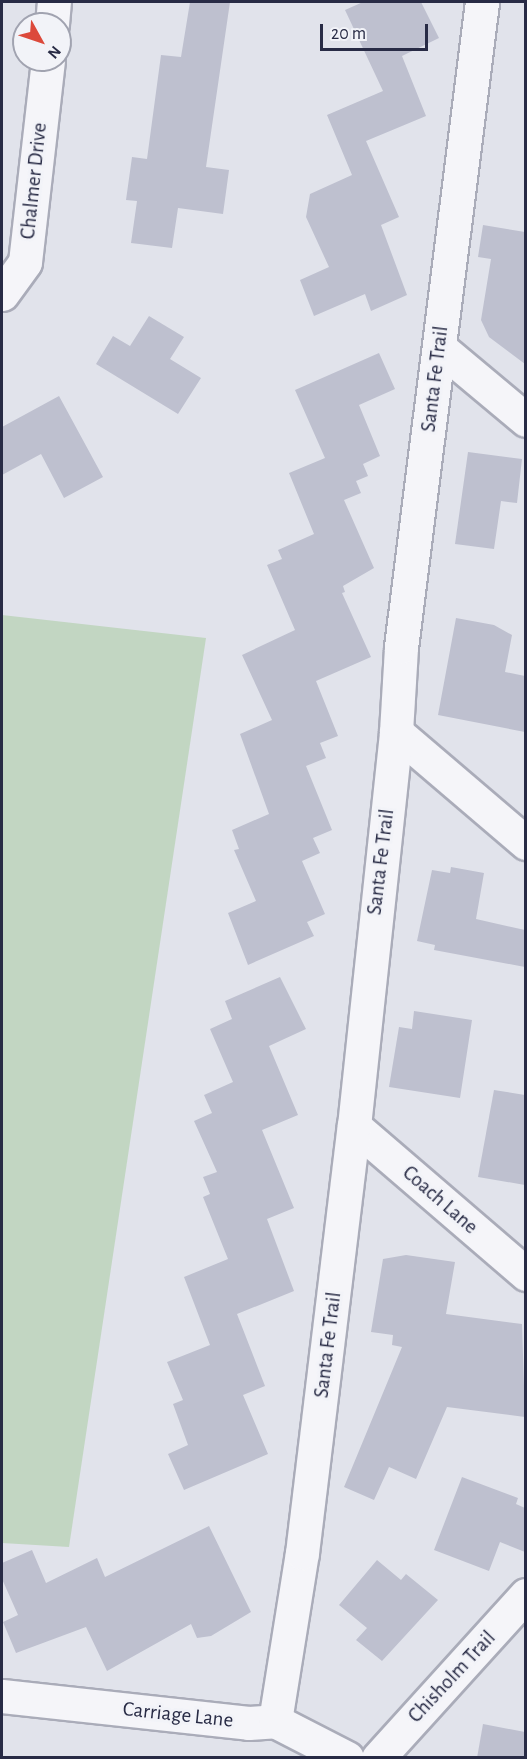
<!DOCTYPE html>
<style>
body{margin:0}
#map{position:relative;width:527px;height:1759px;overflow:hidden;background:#e1e3eb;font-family:"Alegreya Sans",sans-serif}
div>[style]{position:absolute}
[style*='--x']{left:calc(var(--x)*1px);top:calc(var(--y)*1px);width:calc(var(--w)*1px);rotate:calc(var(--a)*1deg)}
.green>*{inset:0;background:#c2d6c2}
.building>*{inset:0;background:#bec0cf}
.roads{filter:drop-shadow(2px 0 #aaacb9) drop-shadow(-2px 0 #aaacb9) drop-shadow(0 2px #aaacb9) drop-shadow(0 -2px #aaacb9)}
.minor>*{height:33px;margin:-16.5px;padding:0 16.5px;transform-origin:16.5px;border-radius:16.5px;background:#f5f5f9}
span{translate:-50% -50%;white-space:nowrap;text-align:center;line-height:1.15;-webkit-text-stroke:6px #f2f3f8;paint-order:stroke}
.street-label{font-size:21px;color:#282b45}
.frame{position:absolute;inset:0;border:3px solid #282b45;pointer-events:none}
.north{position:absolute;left:12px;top:12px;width:60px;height:60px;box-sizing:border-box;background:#f2f3f8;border:2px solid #a1a3b0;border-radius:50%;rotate:130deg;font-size:16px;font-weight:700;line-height:24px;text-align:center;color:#282b45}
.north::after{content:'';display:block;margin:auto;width:21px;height:27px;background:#dc493b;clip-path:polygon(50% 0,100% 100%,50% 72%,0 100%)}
.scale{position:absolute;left:320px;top:24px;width:108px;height:27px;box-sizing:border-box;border:3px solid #282b45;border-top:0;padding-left:8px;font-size:18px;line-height:21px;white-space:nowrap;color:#282b45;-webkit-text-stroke:4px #f2f3f8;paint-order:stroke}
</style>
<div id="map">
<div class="green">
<div style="clip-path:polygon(2px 615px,206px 638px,69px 1547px,2px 1543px)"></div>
</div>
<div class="building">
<div style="clip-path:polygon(190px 2px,230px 2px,206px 167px,229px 170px,223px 214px,178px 208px,172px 248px,131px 243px,137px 201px,126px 200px,132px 157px,147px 159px,161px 55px,181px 57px)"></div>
<div style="clip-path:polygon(363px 2px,421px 2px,439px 38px,402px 56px,426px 116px,366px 141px,399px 217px,381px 225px,407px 295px,371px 311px,365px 294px,314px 316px,300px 280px,329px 267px,306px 217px,310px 194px,352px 175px,327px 115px,383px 91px,345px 10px)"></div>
<div style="clip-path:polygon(483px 225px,525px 232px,525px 364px,489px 337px,481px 320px,491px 259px,478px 257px)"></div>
<div style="clip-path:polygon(149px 316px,184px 337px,170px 359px,201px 378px,178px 414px,96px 364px,113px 336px,130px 346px)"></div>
<div style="clip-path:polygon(379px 353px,395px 389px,359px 405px,380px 456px,363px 464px,368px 476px,356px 481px,361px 493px,344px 500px,374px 568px,343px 586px,345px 592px,342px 593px,371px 657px,316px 681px,338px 736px,320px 743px,326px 758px,306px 766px,332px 830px,313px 838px,320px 853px,302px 861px,325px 914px,307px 922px,314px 936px,248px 965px,228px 913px,256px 901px,234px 850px,239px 849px,232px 830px,269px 814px,240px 734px,272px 720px,242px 655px,295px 630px,267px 565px,282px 559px,278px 550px,314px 534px,289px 473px,325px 458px,295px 390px)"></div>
<div style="clip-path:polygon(59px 396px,103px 477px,64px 498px,41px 454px,2px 475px,2px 427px)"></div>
<div style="clip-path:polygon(468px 452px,522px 459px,517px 503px,501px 501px,494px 549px,455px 544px)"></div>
<div style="clip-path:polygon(456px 618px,494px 625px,512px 635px,505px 672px,525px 676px,525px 732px,438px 715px)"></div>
<div style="clip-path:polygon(451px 867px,484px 873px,476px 919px,525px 930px,525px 967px,434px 950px,435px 945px,417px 941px,432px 870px,450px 873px)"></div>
<div style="clip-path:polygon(280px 977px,306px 1029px,269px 1046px,298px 1115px,262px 1130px,294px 1208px,267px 1219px,294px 1291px,237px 1314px,265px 1386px,243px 1395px,268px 1454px,184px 1490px,168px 1454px,188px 1445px,173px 1404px,183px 1400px,167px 1362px,210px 1345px,184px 1277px,228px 1259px,203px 1197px,210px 1194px,203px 1177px,217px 1172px,194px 1121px,212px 1113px,204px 1095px,233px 1082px,210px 1029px,232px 1019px,225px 1001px)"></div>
<div style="clip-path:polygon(414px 1011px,472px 1020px,460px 1098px,389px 1087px,399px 1027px,412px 1029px)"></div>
<div style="clip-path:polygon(494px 1090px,525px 1095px,525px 1185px,478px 1177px)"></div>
<div style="clip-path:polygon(406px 1255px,455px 1262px,446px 1314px,522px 1324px,525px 1417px,447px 1407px,416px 1479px,389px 1467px,374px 1500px,344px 1487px,402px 1347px,392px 1345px,393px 1335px,371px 1332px,383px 1259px)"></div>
<div style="clip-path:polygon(462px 1477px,518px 1498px,516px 1504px,525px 1508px,525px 1552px,500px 1542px,489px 1571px,434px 1550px)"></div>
<div style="clip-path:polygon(209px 1526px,251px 1612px,211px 1636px,197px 1638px,191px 1624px,107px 1671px,86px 1627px,16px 1653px,3px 1622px,18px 1615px,2px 1579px,2px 1563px,32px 1550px,46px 1583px,97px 1558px,105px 1577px)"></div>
<div style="clip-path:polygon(377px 1560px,401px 1580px,406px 1574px,438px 1600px,382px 1661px,356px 1640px,367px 1628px,339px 1605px)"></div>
<div style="clip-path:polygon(483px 1724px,525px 1732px,525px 1758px,477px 1758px)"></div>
</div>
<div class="roads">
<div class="minor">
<div style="--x:52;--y:24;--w:22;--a:-85"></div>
<div style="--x:2;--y:294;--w:39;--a:-54"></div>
<div style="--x:25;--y:262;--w:203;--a:-83.5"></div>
<div style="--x:440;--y:348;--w:112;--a:39.9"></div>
<div style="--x:396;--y:732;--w:171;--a:40.5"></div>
<div style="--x:354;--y:1126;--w:227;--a:40.7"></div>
<div style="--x:2;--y:1696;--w:248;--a:6.2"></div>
<div style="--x:249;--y:1723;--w:26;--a:-4"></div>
<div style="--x:275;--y:1721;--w:81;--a:27.2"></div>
<div style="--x:275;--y:1721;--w:170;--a:-80.9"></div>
<div style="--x:302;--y:1553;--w:430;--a:-83.1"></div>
<div style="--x:354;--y:1126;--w:396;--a:-83.9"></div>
<div style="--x:396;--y:732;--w:85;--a:-86.6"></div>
<div style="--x:401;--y:647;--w:650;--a:-82.84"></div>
<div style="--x:378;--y:1758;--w:220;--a:-47.8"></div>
</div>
</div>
<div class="street-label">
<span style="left:34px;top:181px;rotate:-84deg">Chalmer Drive</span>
<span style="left:435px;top:379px;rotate:-83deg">Santa Fe Trail</span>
<span style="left:381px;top:862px;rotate:-83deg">Santa Fe Trail</span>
<span style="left:440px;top:1200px;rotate:41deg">Coach Lane</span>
<span style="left:328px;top:1345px;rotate:-83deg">Santa Fe Trail</span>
<span style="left:452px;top:1677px;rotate:-47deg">Chisholm Trail</span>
<span style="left:178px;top:1715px;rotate:6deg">Carriage Lane</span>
</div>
<div class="frame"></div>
<div class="north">N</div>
<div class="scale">20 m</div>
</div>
